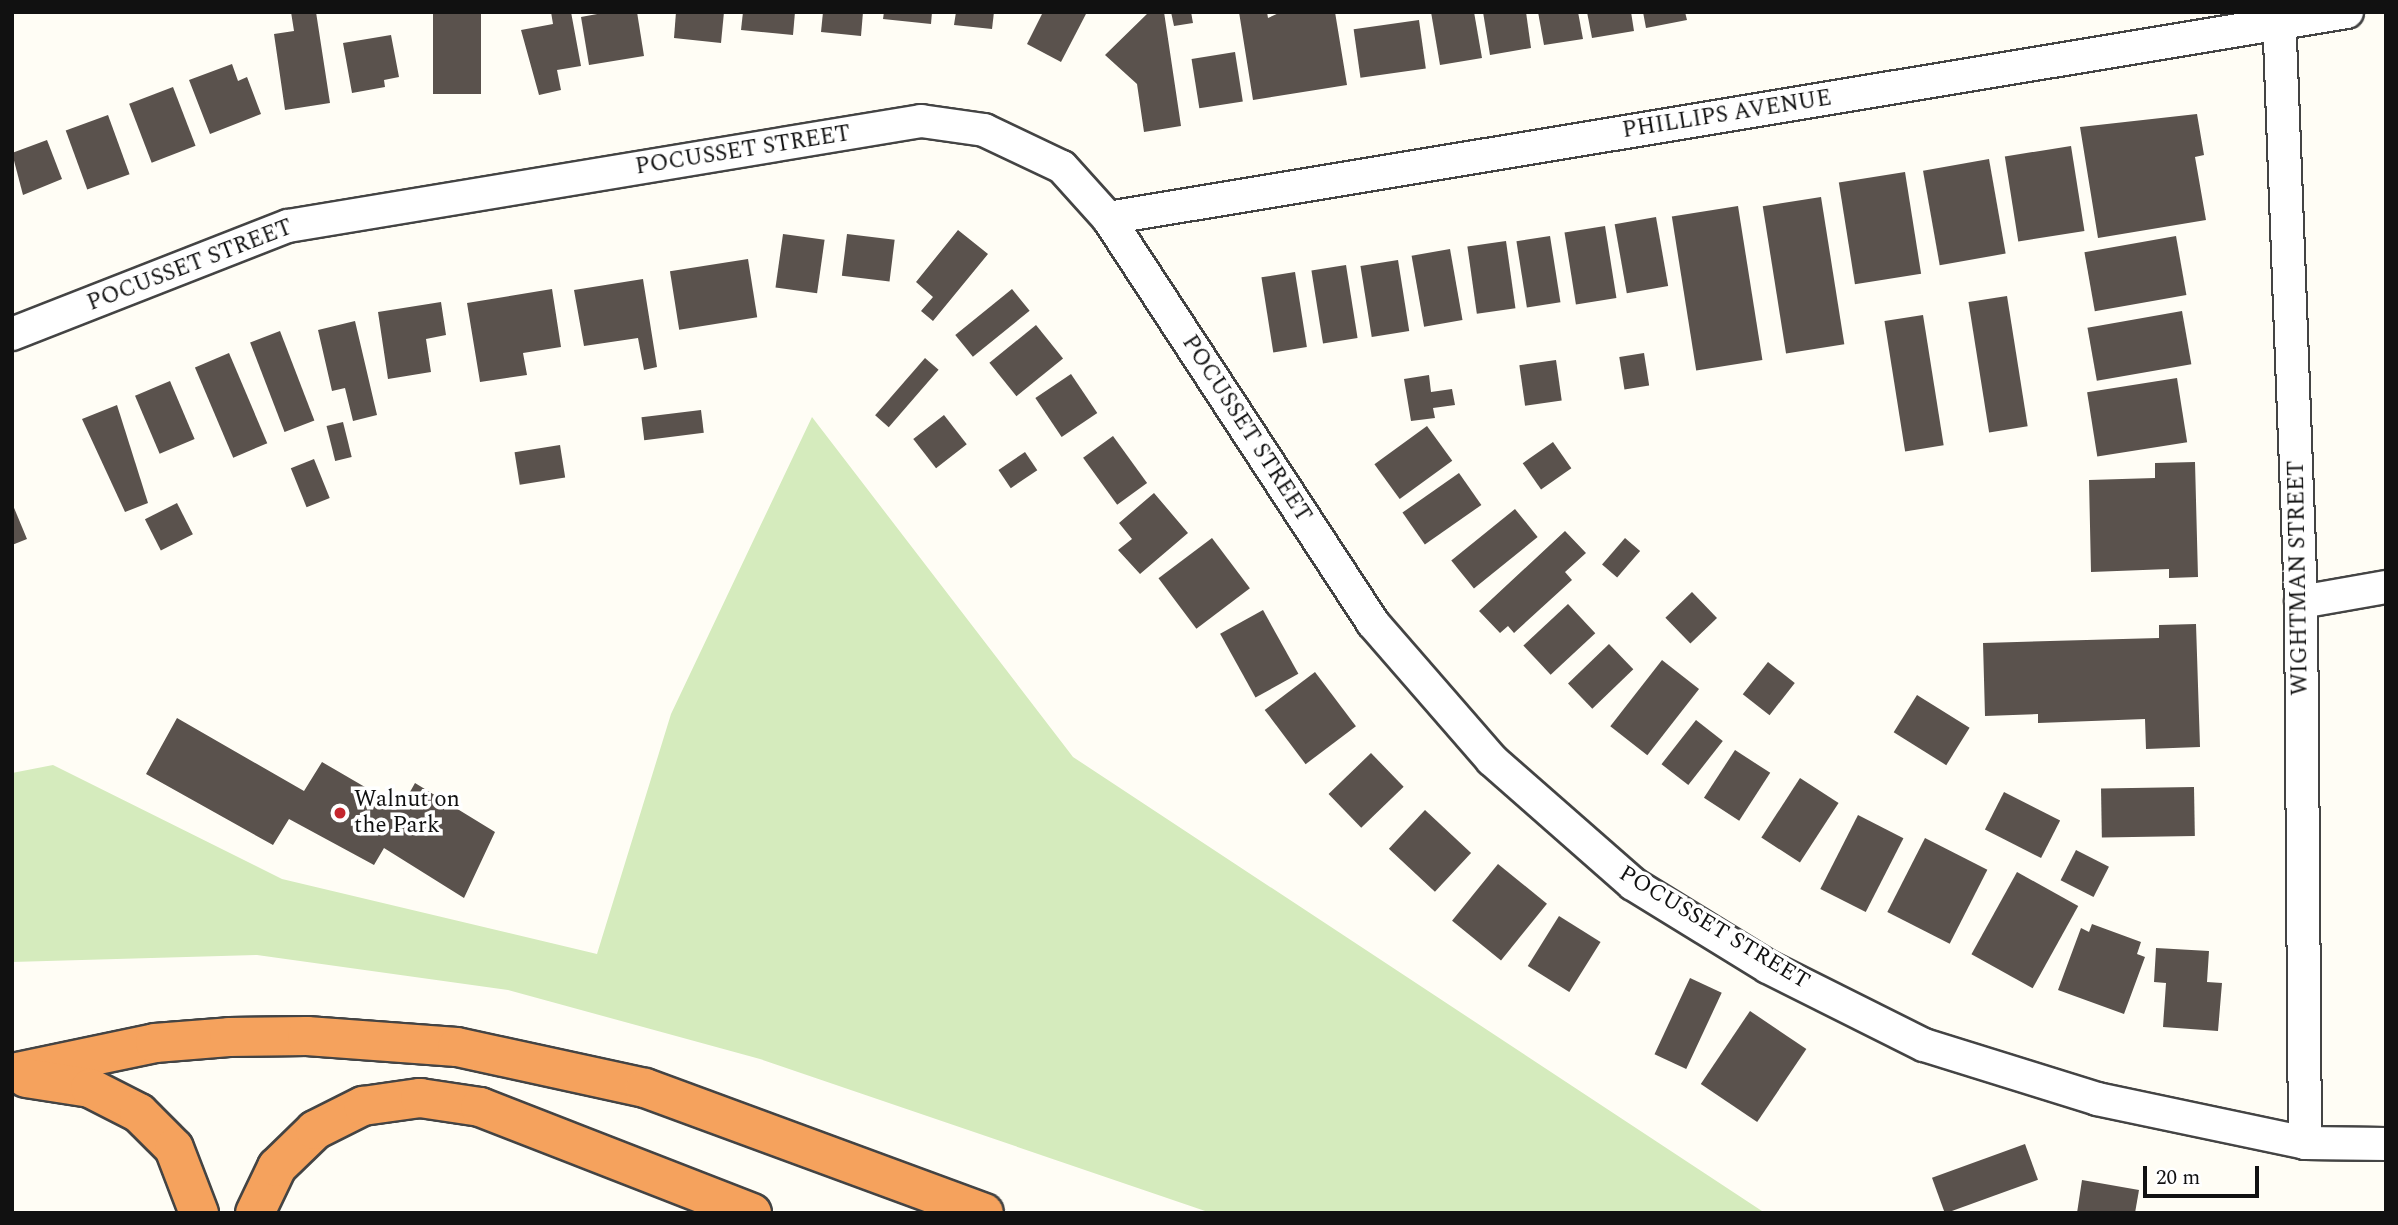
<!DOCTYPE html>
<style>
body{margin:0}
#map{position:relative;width:2398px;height:1225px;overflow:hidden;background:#fffdf5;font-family:Spectral,serif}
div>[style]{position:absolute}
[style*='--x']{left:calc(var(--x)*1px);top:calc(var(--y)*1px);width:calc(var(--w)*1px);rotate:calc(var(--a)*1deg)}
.green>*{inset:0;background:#d5ebbd}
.building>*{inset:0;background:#5a524d;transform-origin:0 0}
.roads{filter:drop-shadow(2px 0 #444) drop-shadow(-2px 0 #444) drop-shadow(0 2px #444) drop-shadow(0 -2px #444)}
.minor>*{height:32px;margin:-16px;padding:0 16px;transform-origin:16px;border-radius:16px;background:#fff}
.motorway>*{height:38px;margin:-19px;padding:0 19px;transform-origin:19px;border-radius:19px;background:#f5a25d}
.dots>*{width:19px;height:19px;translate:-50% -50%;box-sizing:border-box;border:4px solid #fff;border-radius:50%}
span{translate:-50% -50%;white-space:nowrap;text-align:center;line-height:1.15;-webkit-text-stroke:7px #fff;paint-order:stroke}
.street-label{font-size:23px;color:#111}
.poi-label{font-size:23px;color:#111}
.left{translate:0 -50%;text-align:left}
.frame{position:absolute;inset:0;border:14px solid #111;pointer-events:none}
.scale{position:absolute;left:2143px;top:1166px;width:116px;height:32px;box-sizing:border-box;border:4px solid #111;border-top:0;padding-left:9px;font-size:21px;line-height:24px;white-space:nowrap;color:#111;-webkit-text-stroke:5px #fff;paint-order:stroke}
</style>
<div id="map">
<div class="green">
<div style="clip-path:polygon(812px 417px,1073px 757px,1765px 1213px,1211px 1213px,760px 1059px,508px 990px,257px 955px,12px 962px,12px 773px,53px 765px,282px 879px,597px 954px,671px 714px)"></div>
</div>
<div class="building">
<div style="clip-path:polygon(291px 12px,316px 12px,330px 103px,285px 110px,274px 34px,294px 31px)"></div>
<div style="left:433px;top:12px;width:48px;height:82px"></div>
<div style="clip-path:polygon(551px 12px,571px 12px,581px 66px,557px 70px,561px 90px,539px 95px,521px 30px,553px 24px)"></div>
<div style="clip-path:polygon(608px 12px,637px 12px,644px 56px,589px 65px,581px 17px)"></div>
<div style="clip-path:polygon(676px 12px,724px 12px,721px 43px,674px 38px)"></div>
<div style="clip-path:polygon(743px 12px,795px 12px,793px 35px,741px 30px)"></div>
<div style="clip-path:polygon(823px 12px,863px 12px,861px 36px,821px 32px)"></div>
<div style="clip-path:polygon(884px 12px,932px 12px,931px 24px,883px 19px)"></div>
<div style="clip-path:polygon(956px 12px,994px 12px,992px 29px,954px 25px)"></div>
<div style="clip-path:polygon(1043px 12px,1087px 12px,1061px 62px,1027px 44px)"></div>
<div style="clip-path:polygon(1149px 12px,1164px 12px,1181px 126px,1144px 132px,1137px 84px,1105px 55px)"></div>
<div style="clip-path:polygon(1171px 12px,1191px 12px,1193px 23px,1174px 26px)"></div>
<div style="clip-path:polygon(1239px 12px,1267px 12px,1268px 18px,1281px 12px,1335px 12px,1347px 85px,1253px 100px)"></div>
<div style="clip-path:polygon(1431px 12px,1474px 12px,1482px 58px,1440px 65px)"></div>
<div style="clip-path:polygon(1483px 12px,1526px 12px,1531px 48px,1490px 55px)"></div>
<div style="clip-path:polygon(1538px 12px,1578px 12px,1583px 39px,1544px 45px)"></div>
<div style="clip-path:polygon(1587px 12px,1631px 12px,1634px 31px,1592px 38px)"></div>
<div style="clip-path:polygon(1643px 12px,1685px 12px,1687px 20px,1646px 28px)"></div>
<div style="left:1419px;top:20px;width:49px;height:66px;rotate:82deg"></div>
<div style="clip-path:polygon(391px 35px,399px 77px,384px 80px,385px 87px,352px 93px,343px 43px)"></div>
<div style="left:1235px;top:52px;width:50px;height:44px;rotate:81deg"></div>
<div style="clip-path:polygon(232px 64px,238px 81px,247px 77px,261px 114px,210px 134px,189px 80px)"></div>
<div style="left:173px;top:87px;width:63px;height:47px;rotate:69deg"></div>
<div style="clip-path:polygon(2197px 114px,2204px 155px,2195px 157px,2206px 220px,2098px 238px,2080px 127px)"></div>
<div style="left:108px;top:115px;width:63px;height:45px;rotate:70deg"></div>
<div style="clip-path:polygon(47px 140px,62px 179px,23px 195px,12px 153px)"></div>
<div style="left:2071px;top:146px;width:86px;height:67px;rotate:81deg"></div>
<div style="left:1989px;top:159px;width:96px;height:67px;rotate:80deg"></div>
<div style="left:1905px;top:172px;width:103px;height:67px;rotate:81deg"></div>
<div style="left:1821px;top:197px;width:149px;height:59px;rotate:81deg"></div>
<div style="left:1738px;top:206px;width:156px;height:67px;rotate:81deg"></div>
<div style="left:1656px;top:217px;width:70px;height:42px;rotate:80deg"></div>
<div style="left:1605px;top:226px;width:73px;height:41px;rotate:81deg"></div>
<div style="clip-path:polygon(958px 230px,988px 254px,933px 321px,921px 311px,933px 297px,916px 282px)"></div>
<div style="left:783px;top:234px;width:42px;height:54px;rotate:8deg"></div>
<div style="left:847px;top:234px;width:48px;height:42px;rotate:7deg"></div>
<div style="left:1550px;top:236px;width:67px;height:34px;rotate:81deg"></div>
<div style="left:2176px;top:236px;width:60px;height:93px;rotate:80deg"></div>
<div style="left:1506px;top:241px;width:68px;height:39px;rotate:82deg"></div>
<div style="left:1450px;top:249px;width:72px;height:39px;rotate:80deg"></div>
<div style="left:748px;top:259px;width:59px;height:79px;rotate:81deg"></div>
<div style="left:1398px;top:260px;width:72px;height:38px;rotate:81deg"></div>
<div style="left:1346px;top:265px;width:74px;height:35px;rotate:81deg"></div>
<div style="left:1295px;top:272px;width:76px;height:34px;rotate:81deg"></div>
<div style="clip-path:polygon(643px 279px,657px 367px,644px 370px,638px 338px,584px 346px,574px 290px)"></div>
<div style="clip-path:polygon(552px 289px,561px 347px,523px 353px,527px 375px,480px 382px,467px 303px)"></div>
<div style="left:1012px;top:289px;width:28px;height:73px;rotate:51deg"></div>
<div style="left:2007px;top:296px;width:132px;height:39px;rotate:81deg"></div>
<div style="clip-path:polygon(441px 302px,446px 335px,426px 339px,431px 372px,388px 379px,378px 312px)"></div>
<div style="left:2182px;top:311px;width:54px;height:96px;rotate:80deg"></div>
<div style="left:1923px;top:315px;width:132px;height:39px;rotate:81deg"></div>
<div style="clip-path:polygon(355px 321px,377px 415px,353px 421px,345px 388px,332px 391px,318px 330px)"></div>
<div style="left:1036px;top:325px;width:43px;height:60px;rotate:51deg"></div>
<div style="left:280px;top:331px;width:96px;height:32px;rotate:69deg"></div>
<div style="left:229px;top:353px;width:98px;height:37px;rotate:67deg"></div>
<div style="left:1644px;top:353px;width:33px;height:25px;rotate:81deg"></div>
<div style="left:925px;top:358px;width:18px;height:76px;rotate:41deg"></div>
<div style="left:1556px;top:360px;width:41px;height:37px;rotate:82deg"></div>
<div style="left:1071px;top:374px;width:47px;height:43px;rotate:56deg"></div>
<div style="clip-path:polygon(1429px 375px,1431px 392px,1452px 389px,1455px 405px,1433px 408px,1435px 418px,1411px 421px,1404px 379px)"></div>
<div style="left:2177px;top:378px;width:65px;height:91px;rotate:81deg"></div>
<div style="left:170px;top:381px;width:63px;height:38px;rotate:67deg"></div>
<div style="clip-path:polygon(117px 405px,148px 503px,125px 512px,82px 419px)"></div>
<div style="left:701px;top:410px;width:23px;height:60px;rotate:83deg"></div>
<div style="left:944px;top:415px;width:37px;height:39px;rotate:52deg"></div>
<div style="left:343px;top:422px;width:36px;height:17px;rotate:76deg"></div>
<div style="left:1427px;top:426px;width:43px;height:65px;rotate:54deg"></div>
<div style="left:1113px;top:436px;width:58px;height:37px;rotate:54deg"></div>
<div style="left:1553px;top:442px;width:32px;height:37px;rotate:55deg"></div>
<div style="left:560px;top:445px;width:33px;height:46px;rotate:81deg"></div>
<div style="left:1025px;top:452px;width:22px;height:32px;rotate:56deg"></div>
<div style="left:314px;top:459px;width:42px;height:25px;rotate:68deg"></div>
<div style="clip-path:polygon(2195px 462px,2198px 577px,2169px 578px,2169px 569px,2091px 572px,2089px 480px,2155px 478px,2155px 463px)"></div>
<div style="left:1459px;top:473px;width:39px;height:69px;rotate:55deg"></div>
<div style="clip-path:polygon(1154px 493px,1188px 533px,1140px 574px,1118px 550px,1132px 539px,1119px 523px)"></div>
<div style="clip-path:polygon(12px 503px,27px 539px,12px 545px)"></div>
<div style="left:177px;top:503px;width:35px;height:36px;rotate:63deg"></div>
<div style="left:1515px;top:509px;width:36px;height:82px;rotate:51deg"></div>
<div style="clip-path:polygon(1565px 531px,1586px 553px,1565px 572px,1572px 580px,1514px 633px,1508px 626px,1500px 633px,1479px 611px)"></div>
<div style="left:1212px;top:538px;width:63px;height:67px;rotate:53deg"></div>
<div style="left:1625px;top:538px;width:20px;height:35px;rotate:41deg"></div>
<div style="left:1692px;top:592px;width:36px;height:37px;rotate:46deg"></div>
<div style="left:1568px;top:604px;width:40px;height:61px;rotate:47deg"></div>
<div style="left:1263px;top:610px;width:73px;height:49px;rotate:61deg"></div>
<div style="clip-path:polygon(2196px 624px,2200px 747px,2146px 749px,2145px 719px,2038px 723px,2038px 714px,1985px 716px,1983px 643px,2159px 638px,2159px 625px)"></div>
<div style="left:1609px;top:644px;width:35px;height:57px;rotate:46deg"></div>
<div style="left:1662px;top:660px;width:47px;height:84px;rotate:38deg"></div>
<div style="left:1768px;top:662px;width:34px;height:41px;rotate:38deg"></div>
<div style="left:1315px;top:672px;width:68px;height:63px;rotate:53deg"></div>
<div style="left:1917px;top:695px;width:62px;height:44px;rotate:32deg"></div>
<div style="clip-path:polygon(177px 718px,304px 791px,322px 762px,401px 808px,415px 783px,495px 832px,464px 898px,384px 848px,374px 865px,289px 819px,273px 845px,146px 774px)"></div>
<div style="left:1696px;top:720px;width:34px;height:56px;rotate:38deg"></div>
<div style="left:1735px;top:750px;width:42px;height:57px;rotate:33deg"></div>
<div style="left:1371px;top:753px;width:47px;height:59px;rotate:46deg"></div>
<div style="left:1800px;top:778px;width:46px;height:71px;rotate:33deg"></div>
<div style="left:2194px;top:787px;width:49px;height:93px;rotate:89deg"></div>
<div style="left:2004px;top:792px;width:63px;height:42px;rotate:27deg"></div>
<div style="left:1425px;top:810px;width:63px;height:53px;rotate:43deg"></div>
<div style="left:1858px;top:815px;width:51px;height:83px;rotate:27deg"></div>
<div style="left:1925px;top:838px;width:70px;height:83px;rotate:27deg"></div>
<div style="left:2076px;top:850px;width:37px;height:34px;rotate:27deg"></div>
<div style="left:1498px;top:864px;width:63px;height:73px;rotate:39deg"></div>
<div style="left:2017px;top:872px;width:70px;height:94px;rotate:29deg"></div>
<div style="left:1559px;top:916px;width:49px;height:59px;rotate:32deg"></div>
<div style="clip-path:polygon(2092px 924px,2141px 942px,2137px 954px,2145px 957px,2124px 1014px,2058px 990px,2081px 928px,2089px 932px)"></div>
<div style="clip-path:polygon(2156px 948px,2209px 951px,2207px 982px,2222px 983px,2218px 1031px,2163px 1027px,2166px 983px,2154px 982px)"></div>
<div style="left:1690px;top:978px;width:35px;height:84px;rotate:25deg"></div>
<div style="left:1750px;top:1011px;width:68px;height:88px;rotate:34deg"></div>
<div style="left:2025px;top:1144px;width:38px;height:99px;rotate:70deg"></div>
<div style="clip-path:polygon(2082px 1180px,2139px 1190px,2135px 1213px,2077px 1213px)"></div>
</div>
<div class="roads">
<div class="minor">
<div style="--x:2279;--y:12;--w:590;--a:87.86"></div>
<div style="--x:2301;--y:602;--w:541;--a:89.58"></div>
<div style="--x:1108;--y:218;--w:1256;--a:-9.44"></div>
<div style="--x:12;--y:334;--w:296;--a:-21.4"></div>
<div style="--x:288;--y:226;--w:642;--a:-9.42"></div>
<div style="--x:921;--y:121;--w:64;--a:8.1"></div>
<div style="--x:984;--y:130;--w:86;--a:25.4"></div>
<div style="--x:1062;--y:167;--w:69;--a:48"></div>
<div style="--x:1108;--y:218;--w:484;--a:56.8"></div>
<div style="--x:1373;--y:623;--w:181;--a:49"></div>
<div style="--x:1492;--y:760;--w:188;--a:41.3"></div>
<div style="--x:1633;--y:884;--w:158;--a:31.6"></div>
<div style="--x:1768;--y:967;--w:174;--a:26.6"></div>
<div style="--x:1924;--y:1045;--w:181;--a:17.3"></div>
<div style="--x:2097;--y:1099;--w:213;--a:11.9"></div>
<div style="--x:2305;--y:1143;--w:81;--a:0.7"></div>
<div style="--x:2301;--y:602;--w:86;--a:-10"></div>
</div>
<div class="motorway">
<div style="--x:12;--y:1073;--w:146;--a:-11.8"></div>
<div style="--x:155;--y:1043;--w:74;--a:-4.6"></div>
<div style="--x:229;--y:1037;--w:78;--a:-0.7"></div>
<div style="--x:307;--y:1036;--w:150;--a:4.2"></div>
<div style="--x:457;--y:1047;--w:192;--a:12.3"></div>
<div style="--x:645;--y:1088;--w:361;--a:20.2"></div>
<div style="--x:26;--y:1078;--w:65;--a:8.9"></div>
<div style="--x:90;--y:1088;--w:55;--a:27"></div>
<div style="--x:139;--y:1113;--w:49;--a:45"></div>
<div style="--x:174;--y:1148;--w:70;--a:69"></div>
<div style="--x:255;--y:1213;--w:51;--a:-64.4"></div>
<div style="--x:277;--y:1167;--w:53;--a:-44.2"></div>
<div style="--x:315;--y:1130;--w:54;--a:-26.6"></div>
<div style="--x:363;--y:1106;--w:58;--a:-8"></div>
<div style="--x:420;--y:1098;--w:61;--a:8.5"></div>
<div style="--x:480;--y:1107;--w:292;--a:21.3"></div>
</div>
</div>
<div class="dots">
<div style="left:340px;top:813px;background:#c4262e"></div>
</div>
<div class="street-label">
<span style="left:1727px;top:115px;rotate:-9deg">PHILLIPS AVENUE</span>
<span style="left:743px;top:151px;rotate:-9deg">POCUSSET STREET</span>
<span style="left:190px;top:266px;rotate:-21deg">POCUSSET STREET</span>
<span style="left:1246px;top:429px;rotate:57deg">POCUSSET STREET</span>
<span style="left:2299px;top:578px;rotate:-91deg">WIGHTMAN STREET</span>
<span style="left:1714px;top:928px;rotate:31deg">POCUSSET STREET</span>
</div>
<div class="poi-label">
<span class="left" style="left:354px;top:813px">Walnut on<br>the Park</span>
</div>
<div class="frame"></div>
<div class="scale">20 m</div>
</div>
